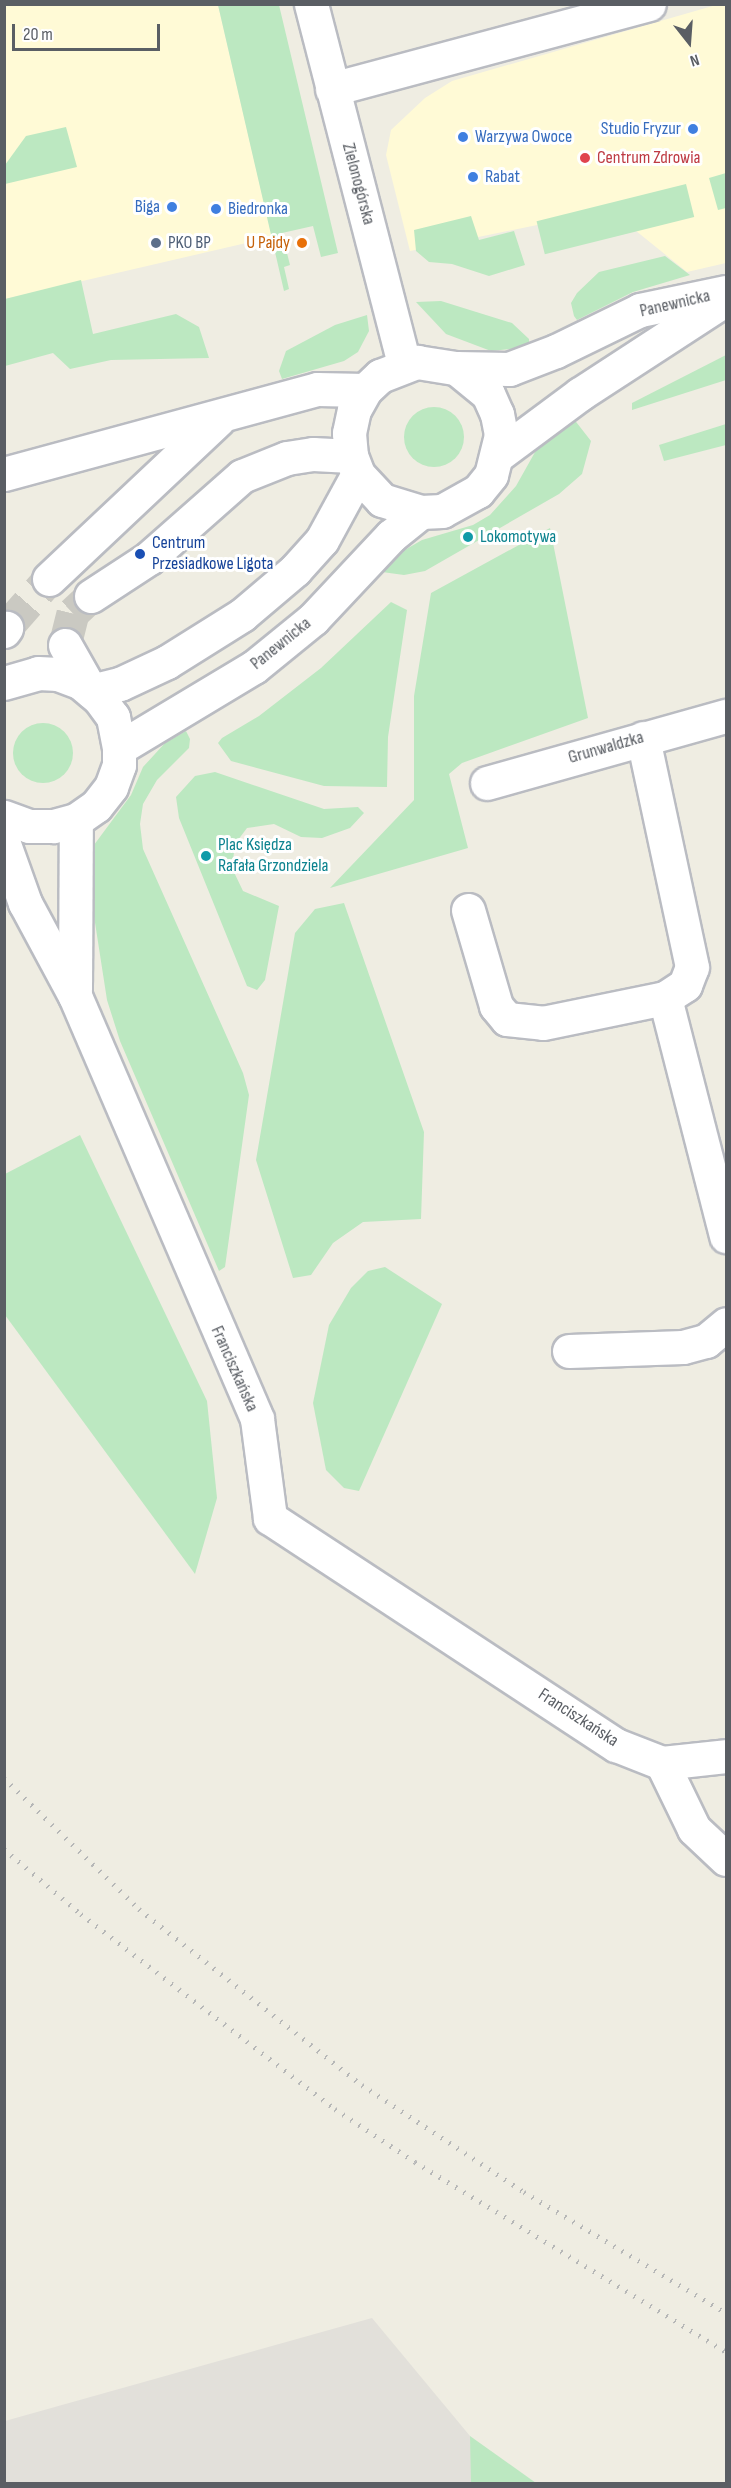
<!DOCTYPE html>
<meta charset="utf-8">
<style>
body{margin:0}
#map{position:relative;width:731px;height:2488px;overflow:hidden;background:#efede2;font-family:"Sofia Sans Condensed",sans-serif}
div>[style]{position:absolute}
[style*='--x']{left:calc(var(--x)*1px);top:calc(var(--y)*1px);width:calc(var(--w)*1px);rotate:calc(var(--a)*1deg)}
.commercial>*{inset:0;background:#fffad6}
.industrial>*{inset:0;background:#e2e0da}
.green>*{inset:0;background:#bce8c1;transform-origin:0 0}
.round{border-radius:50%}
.minor-tunnel>*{height:33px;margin-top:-16.5px;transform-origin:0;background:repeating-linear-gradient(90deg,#cac9c2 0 33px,transparent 0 49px)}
.roads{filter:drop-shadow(2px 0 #babcc2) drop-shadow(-2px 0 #babcc2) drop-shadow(0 2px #babcc2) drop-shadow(0 -2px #babcc2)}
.minor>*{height:33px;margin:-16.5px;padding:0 16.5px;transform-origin:16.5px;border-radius:16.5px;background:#fff}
.rail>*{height:4.5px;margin-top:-2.25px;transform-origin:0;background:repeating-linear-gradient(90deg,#b6b7b7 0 1.5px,transparent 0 9.5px)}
.dots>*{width:16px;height:16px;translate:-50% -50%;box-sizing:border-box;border:3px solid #fff;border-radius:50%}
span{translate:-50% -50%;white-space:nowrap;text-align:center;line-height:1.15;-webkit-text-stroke:6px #fff;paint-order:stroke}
.shop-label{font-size:18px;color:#366cbe}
.right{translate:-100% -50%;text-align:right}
.left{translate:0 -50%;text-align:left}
.health-label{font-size:18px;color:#be3a42}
.street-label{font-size:18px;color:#5a5e64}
.service-label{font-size:18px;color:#4e5e75}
.food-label{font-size:18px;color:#c56008}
.culture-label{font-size:18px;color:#0d838f}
.transit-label{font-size:18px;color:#164399}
.frame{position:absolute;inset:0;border:6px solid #5a5e64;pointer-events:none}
.north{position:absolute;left:659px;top:12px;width:60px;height:60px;-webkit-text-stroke:4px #fff;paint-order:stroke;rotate:163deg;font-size:16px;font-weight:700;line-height:24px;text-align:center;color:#5a5e64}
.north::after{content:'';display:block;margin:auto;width:21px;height:27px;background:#5a5e64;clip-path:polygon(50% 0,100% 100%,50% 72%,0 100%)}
.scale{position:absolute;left:12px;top:24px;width:148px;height:27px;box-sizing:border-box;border:3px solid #5a5e64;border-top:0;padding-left:8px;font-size:18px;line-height:21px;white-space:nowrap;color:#5a5e64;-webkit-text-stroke:4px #fff;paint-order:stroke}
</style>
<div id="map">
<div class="commercial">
<div style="clip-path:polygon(5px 5px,218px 5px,272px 237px,5px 299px)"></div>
<div style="clip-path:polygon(716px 5px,726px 5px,726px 263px,687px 272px,610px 210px,410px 251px,386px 155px,391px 130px,425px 98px,452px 81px)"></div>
</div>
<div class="industrial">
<div style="clip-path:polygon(372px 2318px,470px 2436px,473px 2483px,5px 2484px,5px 2421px)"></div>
</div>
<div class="green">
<div style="clip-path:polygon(218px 5px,279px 5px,338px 253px,321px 257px,313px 226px,282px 233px,290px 265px,284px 267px,289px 289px,284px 291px)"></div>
<div style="clip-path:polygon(66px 127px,77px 167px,5px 184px,5px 165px,26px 136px)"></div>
<div style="clip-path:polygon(726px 173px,726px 208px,718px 210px,709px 178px)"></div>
<div style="left:686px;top:184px;width:34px;height:154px;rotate:76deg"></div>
<div style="clip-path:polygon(471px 216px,479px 240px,514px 231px,525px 265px,489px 276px,452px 264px,429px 262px,416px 251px,414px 230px)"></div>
<div style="clip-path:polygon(665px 256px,690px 275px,633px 292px,577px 320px,574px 316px,571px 303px,577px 293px,599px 272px)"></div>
<div style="clip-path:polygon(81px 280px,93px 334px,176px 314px,199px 327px,209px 358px,111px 360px,70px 369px,53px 353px,5px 366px,5px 299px)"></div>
<div style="clip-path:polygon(441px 301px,512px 323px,529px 339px,529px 347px,491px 351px,446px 334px,416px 302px)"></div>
<div style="clip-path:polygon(367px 315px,369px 331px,358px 352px,344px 361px,282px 379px,279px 371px,286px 351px,335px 325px)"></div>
<div style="clip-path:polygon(726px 355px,726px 380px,632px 410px,632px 403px)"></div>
<div class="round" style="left:404px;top:407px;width:60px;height:60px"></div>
<div style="clip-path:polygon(573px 418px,591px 441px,582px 474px,559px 494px,425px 571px,404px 575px,382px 572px,403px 551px,422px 540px,473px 525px,490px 515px,516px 486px,539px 445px)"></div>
<div style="clip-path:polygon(726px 424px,726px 445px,664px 461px,659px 445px)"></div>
<div style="clip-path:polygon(550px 528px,588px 718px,462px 763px,449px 774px,468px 848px,330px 888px,414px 800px,414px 696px,431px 593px)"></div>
<div style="clip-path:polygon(391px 602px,407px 610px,388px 737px,387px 787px,324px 786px,231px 761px,218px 743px,222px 738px,259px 716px,321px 668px)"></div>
<div class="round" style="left:13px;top:723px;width:60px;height:60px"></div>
<div style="clip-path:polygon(186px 731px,190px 739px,189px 748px,157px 780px,143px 804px,140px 824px,143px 849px,243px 1073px,249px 1095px,225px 1267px,219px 1271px,120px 1041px,107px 1000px,87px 871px,91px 849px,131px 795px,143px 767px,165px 743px)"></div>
<div style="clip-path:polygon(215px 772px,324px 809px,358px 807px,364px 813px,350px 828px,322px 838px,301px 837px,274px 824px,247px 828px,235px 844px,232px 868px,243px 891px,279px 906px,265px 980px,257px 990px,247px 986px,179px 818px,176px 797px,195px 776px)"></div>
<div style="clip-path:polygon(344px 903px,424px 1132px,421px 1219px,363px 1222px,333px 1243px,311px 1275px,293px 1278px,256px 1160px,295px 933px,315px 909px)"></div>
<div style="clip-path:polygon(80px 1135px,207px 1401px,217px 1498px,195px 1574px,5px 1315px,5px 1174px)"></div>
<div style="clip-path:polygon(385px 1267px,442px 1304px,359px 1491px,344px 1488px,326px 1470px,313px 1403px,329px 1325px,351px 1288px,368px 1271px)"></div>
<div style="clip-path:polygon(470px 2436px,536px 2483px,471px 2483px)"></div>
</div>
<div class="minor-tunnel">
<div style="--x:6;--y:628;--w:65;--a:-48.7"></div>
<div style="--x:65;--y:645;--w:33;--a:-76"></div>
<div style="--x:73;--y:613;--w:25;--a:-43"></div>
</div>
<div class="roads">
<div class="minor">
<div style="--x:311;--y:4;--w:372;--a:75.5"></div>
<div style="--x:332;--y:89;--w:328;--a:-15"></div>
<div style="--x:456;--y:368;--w:41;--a:39.1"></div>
<div style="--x:488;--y:394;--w:22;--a:66"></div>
<div style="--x:497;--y:414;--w:21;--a:79"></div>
<div style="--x:501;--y:435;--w:41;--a:104"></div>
<div style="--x:491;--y:475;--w:21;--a:129"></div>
<div style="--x:478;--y:491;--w:41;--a:150.9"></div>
<div style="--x:442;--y:511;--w:21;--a:177"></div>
<div style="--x:421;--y:512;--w:41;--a:-162.9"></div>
<div style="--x:382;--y:500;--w:35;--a:-133"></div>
<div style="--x:358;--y:474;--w:19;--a:-111"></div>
<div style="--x:351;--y:456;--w:23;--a:-95"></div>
<div style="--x:349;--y:433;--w:24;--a:-78"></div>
<div style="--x:354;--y:410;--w:23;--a:-61"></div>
<div style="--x:365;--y:390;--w:21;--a:-43"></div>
<div style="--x:380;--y:376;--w:40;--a:-21"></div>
<div style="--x:417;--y:362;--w:39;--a:9"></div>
<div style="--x:456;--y:368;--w:53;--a:1.1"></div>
<div style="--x:509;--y:369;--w:50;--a:-21"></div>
<div style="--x:556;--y:351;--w:93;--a:-26"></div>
<div style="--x:640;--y:310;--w:88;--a:-11.8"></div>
<div style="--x:498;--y:455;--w:102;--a:-36.6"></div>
<div style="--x:580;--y:394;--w:172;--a:-33.1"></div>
<div style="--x:4;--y:474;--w:324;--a:-15.2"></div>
<div style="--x:317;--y:389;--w:48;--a:1.2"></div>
<div style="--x:49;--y:579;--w:233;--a:-43.3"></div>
<div style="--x:91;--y:596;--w:69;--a:-33.2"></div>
<div style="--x:149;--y:558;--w:124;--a:-41.4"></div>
<div style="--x:242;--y:476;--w:48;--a:-21.8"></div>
<div style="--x:287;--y:458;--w:26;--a:-9"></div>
<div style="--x:313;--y:454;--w:38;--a:3"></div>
<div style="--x:4;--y:631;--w:4;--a:-56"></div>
<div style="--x:65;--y:645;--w:53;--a:60.5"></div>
<div style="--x:4;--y:683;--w:35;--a:-16"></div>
<div style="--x:38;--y:673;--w:20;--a:3"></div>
<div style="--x:58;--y:674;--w:25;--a:21"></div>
<div style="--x:81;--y:683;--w:23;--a:40"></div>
<div style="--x:99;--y:698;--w:24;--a:54"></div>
<div style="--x:113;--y:717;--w:32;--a:79"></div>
<div style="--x:119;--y:748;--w:17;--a:90"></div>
<div style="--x:119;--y:765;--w:23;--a:110"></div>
<div style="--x:111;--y:787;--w:24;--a:128"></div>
<div style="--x:96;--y:806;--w:24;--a:145"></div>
<div style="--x:76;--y:820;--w:24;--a:165"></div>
<div style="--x:53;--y:826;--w:24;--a:180"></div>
<div style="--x:29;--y:826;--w:27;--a:-160"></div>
<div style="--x:91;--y:691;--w:30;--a:-14"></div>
<div style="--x:120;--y:684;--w:52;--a:-25.1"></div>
<div style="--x:167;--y:662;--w:89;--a:-32.1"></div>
<div style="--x:242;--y:615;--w:70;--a:-40.3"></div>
<div style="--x:295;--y:570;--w:40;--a:-48"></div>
<div style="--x:322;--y:540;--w:75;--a:-61.4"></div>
<div style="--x:119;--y:748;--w:157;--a:-31"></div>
<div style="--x:254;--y:667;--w:76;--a:-39.1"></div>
<div style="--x:313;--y:619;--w:114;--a:-46.8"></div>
<div style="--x:391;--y:536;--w:38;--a:-39"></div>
<div style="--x:487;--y:783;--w:248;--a:-15.7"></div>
<div style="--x:4;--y:844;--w:63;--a:70.4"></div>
<div style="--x:25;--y:903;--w:106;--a:61.7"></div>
<div style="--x:75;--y:996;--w:460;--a:66.7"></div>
<div style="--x:257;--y:1419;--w:100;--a:82.5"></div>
<div style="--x:270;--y:1518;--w:414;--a:33.3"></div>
<div style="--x:616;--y:1745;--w:49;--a:21.4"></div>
<div style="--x:662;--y:1763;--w:64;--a:-6.2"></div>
<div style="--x:468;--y:910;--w:100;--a:73.7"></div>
<div style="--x:496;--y:1006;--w:17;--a:50"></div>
<div style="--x:507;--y:1019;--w:36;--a:6"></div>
<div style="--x:543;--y:1023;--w:125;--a:-11.6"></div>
<div style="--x:665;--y:998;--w:24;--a:-33"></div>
<div style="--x:685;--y:985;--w:19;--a:-69"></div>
<div style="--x:692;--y:967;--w:234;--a:-102.1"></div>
<div style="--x:75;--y:989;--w:169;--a:-89.7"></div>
<div style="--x:665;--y:998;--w:246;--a:75.6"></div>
<div style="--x:569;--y:1351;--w:114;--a:-2"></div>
<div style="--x:683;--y:1347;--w:24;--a:-15"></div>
<div style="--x:706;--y:1341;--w:26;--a:-40"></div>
<div style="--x:662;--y:1763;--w:73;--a:64.1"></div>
<div style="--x:694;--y:1829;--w:44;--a:43.2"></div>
</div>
</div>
<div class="rail">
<div style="--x:4;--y:1778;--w:188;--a:44.1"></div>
<div style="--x:139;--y:1909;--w:284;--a:38.3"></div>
<div style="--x:362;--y:2085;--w:194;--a:33.4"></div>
<div style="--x:524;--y:2192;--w:235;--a:30.9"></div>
<div style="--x:4;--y:1849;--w:101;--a:40.2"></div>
<div style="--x:81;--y:1914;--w:320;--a:37.5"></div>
<div style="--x:335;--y:2109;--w:96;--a:33.5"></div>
<div style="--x:415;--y:2162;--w:364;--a:31.4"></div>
</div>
<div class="dots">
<div style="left:693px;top:129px;background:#3f7fe0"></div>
<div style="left:463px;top:137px;background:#3f7fe0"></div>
<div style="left:585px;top:158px;background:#e0444e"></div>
<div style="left:473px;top:177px;background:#3f7fe0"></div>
<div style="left:172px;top:207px;background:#3f7fe0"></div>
<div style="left:216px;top:209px;background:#3f7fe0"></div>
<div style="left:156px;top:243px;background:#5c6f8a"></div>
<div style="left:302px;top:243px;background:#e8710a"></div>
<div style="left:468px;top:537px;background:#0f9aa8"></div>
<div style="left:140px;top:554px;background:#1a4fb4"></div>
<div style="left:206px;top:856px;background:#0f9aa8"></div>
</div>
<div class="shop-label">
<span class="right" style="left:681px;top:129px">Studio Fryzur</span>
<span class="left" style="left:475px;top:137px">Warzywa Owoce</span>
<span class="left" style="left:485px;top:177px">Rabat</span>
<span class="right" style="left:160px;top:207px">Biga</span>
<span class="left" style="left:228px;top:209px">Biedronka</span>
</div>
<div class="health-label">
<span class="left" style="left:597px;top:158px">Centrum Zdrowia</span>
</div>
<div class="street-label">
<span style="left:358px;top:184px;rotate:75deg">Zielonogórska</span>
<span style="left:675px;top:304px;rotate:-13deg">Panewnicka</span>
<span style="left:281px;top:644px;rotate:-39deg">Panewnicka</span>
<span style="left:606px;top:748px;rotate:-16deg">Grunwaldzka</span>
<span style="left:234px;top:1369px;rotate:66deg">Franciszkańska</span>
<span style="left:578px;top:1718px;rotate:33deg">Franciszkańska</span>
</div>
<div class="service-label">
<span class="left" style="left:168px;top:243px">PKO BP</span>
</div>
<div class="food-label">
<span class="right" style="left:290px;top:243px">U Pajdy</span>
</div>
<div class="culture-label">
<span class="left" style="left:480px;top:537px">Lokomotywa</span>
<span class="left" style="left:218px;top:856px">Plac Księdza<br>Rafała Grzondziela</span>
</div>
<div class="transit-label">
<span class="left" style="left:152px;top:554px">Centrum<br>Przesiadkowe Ligota</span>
</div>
<div class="frame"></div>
<div class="north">N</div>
<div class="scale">20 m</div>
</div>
